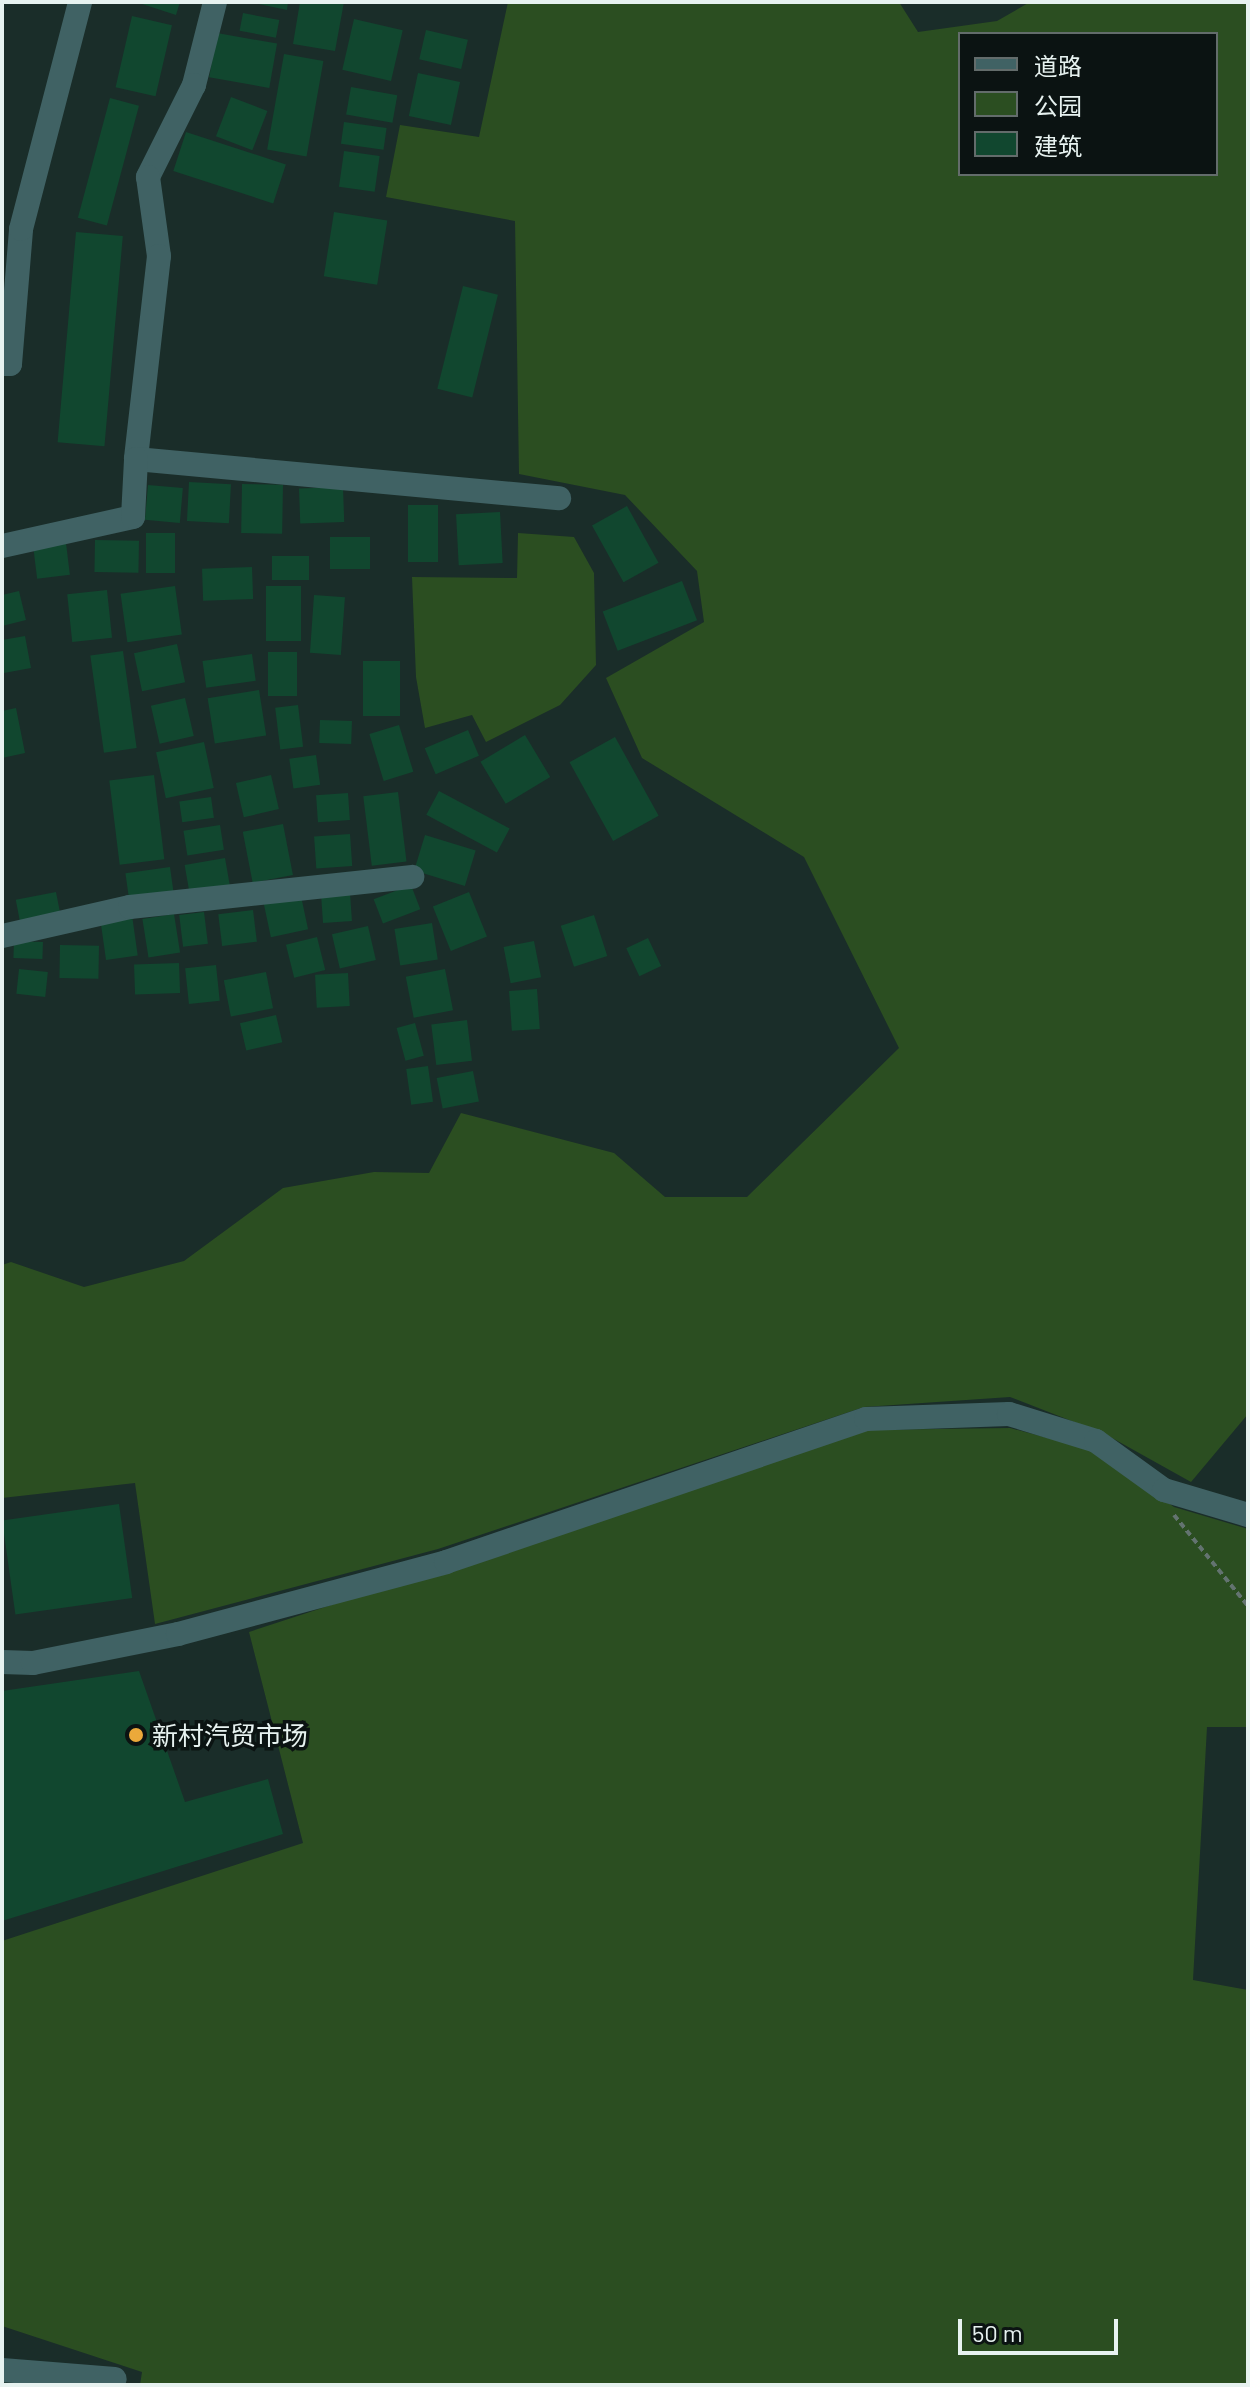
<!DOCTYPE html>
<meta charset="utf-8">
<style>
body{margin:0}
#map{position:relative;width:1250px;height:2387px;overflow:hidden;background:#1a2d29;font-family:Barlow,"Noto Sans SC",sans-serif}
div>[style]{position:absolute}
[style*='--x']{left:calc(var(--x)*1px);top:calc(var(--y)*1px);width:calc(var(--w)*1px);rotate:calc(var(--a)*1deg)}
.green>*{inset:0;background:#2b4e21}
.building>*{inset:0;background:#11472f;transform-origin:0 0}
.path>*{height:4px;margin-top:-2px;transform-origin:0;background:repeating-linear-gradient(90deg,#637370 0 6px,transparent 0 10px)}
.minor>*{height:24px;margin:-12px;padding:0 12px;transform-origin:12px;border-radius:12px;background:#406264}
.dots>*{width:22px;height:22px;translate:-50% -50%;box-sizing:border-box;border:4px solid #0b1312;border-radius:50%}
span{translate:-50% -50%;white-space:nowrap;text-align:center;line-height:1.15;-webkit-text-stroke:7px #0b1312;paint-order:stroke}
.poi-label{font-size:26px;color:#e7f2f0}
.left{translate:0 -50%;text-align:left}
.frame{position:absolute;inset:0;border:4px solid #e7f2f0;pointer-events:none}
.legend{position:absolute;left:958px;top:32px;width:260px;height:144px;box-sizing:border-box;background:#0b1312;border:2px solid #636c6b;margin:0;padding:10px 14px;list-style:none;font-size:24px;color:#e7f2f0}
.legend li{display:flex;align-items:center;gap:16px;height:40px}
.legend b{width:40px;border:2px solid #636c6b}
.scale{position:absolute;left:958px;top:2319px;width:160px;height:36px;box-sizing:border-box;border:4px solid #e7f2f0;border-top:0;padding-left:10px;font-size:24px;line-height:28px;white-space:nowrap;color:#e7f2f0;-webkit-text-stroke:6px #0b1312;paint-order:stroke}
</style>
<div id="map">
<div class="green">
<div style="clip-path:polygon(evenodd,508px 2px,899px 2px,918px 32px,997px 21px,1030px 2px,1248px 2px,1248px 1414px,1191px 1482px,1105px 1434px,1010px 1397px,864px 1407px,438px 1549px,155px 1624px,135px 1483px,2px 1498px,2px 1265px,11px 1262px,84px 1287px,184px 1261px,283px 1188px,374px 1172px,429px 1173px,461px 1113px,614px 1153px,665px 1197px,747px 1197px,899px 1048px,804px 857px,642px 758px,606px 678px,704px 622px,697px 571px,625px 495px,519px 474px,515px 221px,386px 197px,400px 125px,479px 137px,508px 2px,960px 34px,1216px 34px,1216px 174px,960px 174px,960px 34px)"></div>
<div style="clip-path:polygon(518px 533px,574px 537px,594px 573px,596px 665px,560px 705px,486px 742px,472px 715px,425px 728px,416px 677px,412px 577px,517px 578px)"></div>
<div style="clip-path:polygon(1010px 1428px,1096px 1451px,1174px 1507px,1248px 1529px,1248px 1727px,1207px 1727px,1193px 1980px,1248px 1990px,1248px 2385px,140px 2385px,142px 2372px,2px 2326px,2px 1941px,303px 1843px,249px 1632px,865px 1430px)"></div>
</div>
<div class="building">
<div style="clip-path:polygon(136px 2px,180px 2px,176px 15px)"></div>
<div style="clip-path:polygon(249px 2px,288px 2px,287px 10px)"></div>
<div style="clip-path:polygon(300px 2px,344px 2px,335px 51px,293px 44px)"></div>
<div style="left:243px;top:13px;width:37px;height:18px;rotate:11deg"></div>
<div style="left:132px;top:16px;width:41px;height:73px;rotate:13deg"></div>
<div style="left:354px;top:19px;width:50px;height:52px;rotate:13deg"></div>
<div style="left:426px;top:30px;width:43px;height:30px;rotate:13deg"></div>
<div style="left:217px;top:33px;width:61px;height:45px;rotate:10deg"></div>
<div style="left:284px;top:54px;width:40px;height:97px;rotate:10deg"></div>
<div style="left:418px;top:73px;width:43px;height:44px;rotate:12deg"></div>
<div style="left:351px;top:87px;width:47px;height:28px;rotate:10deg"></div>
<div style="left:231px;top:97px;width:39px;height:42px;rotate:21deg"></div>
<div style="left:110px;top:98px;width:30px;height:124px;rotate:15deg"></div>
<div style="left:344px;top:122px;width:43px;height:22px;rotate:8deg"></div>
<div style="left:186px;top:132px;width:105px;height:41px;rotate:18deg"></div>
<div style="left:344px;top:151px;width:36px;height:36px;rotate:8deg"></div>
<div style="left:334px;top:212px;width:54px;height:65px;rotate:9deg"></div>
<div style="left:76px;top:232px;width:47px;height:211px;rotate:5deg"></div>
<div style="left:463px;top:286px;width:36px;height:106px;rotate:14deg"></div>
<div style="left:189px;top:482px;width:42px;height:39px;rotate:3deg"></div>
<div style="left:242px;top:484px;width:41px;height:49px;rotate:1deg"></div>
<div style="left:148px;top:485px;width:35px;height:35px;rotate:5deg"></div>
<div style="left:343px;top:487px;width:35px;height:44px;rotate:88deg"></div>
<div style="left:408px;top:505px;width:30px;height:57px"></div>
<div style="left:627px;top:506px;width:65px;height:40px;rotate:61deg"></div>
<div style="left:500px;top:512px;width:51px;height:44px;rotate:87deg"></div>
<div style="left:146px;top:533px;width:29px;height:40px"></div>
<div style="left:370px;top:537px;width:32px;height:40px;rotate:90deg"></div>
<div style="left:95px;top:540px;width:44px;height:32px;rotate:1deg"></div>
<div style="left:66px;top:543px;width:32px;height:33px;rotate:83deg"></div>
<div style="left:272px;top:556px;width:37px;height:24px"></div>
<div style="left:252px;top:567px;width:32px;height:50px;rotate:88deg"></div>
<div style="left:682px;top:581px;width:42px;height:85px;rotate:69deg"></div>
<div style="left:175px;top:586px;width:49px;height:55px;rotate:82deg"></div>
<div style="left:266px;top:586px;width:35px;height:55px"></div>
<div style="left:107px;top:590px;width:48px;height:40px;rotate:84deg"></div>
<div style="clip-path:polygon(19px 591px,26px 620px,2px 626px,2px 595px)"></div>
<div style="left:314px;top:595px;width:31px;height:58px;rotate:4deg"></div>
<div style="clip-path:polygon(25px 636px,31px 668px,4px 673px,2px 640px)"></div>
<div style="left:177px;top:644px;width:39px;height:44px;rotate:78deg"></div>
<div style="left:123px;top:651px;width:98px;height:33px;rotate:82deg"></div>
<div style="left:268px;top:652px;width:29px;height:44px"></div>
<div style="left:252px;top:654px;width:27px;height:50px;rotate:82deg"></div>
<div style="left:363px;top:661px;width:37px;height:55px"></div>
<div style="left:259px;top:690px;width:46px;height:52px;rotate:81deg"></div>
<div style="left:185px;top:698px;width:39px;height:35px;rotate:77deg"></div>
<div style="left:298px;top:705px;width:42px;height:23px;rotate:83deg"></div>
<div style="clip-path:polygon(16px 708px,25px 753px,2px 758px,2px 711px)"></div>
<div style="left:320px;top:720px;width:32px;height:23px;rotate:2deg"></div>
<div style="left:399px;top:725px;width:49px;height:31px;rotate:73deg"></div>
<div style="left:468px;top:730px;width:28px;height:47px;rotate:67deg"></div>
<div style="left:525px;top:735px;width:49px;height:52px;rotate:59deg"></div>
<div style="left:615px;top:737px;width:90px;height:52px;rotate:61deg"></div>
<div style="left:204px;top:742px;width:47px;height:49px;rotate:78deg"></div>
<div style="left:316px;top:755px;width:30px;height:27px;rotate:82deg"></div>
<div style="left:154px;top:775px;width:85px;height:45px;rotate:83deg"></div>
<div style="left:271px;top:775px;width:35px;height:36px;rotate:77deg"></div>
<div style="left:439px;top:791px;width:80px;height:27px;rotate:28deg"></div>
<div style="left:398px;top:792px;width:70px;height:35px;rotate:83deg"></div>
<div style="left:348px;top:793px;width:27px;height:32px;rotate:86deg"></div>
<div style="left:211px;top:797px;width:21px;height:32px;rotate:82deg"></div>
<div style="left:283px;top:824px;width:52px;height:41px;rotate:79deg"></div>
<div style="left:220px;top:825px;width:25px;height:37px;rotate:81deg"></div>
<div style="left:350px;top:834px;width:32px;height:36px;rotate:86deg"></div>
<div style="left:425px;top:835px;width:53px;height:37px;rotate:17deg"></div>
<div style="left:225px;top:858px;width:28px;height:41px;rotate:80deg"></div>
<div style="left:170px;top:867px;width:27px;height:45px;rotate:82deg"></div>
<div style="left:411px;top:885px;width:26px;height:40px;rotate:69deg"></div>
<div style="left:56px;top:892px;width:21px;height:41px;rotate:79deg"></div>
<div style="left:469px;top:892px;width:48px;height:39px;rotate:68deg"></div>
<div style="left:350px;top:893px;width:28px;height:29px;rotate:86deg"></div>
<div style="left:301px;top:896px;width:34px;height:38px;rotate:78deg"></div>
<div style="left:253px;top:910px;width:32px;height:35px;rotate:83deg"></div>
<div style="left:204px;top:912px;width:32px;height:25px;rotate:83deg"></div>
<div style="left:174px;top:914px;width:39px;height:32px;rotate:81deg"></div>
<div style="left:132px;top:915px;width:41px;height:32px;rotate:82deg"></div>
<div style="left:594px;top:915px;width:43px;height:35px;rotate:72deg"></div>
<div style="left:432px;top:923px;width:37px;height:38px;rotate:81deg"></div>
<div style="left:368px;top:926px;width:35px;height:37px;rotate:77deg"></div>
<div style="left:317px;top:937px;width:34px;height:32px;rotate:76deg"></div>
<div style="left:648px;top:938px;width:31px;height:24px;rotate:65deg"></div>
<div style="left:14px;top:941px;width:29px;height:17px;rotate:2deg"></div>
<div style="left:534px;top:941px;width:37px;height:31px;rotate:79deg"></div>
<div style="left:60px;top:945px;width:39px;height:33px;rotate:1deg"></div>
<div style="left:179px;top:963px;width:30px;height:45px;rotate:88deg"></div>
<div style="left:216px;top:965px;width:36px;height:31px;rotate:84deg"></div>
<div style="left:19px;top:969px;width:29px;height:25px;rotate:6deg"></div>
<div style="left:445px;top:969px;width:42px;height:40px;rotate:79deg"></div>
<div style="left:266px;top:972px;width:37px;height:43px;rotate:79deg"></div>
<div style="left:348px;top:973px;width:33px;height:33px;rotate:87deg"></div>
<div style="left:537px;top:989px;width:40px;height:28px;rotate:86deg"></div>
<div style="left:276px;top:1015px;width:28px;height:37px;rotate:77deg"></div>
<div style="left:467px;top:1020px;width:41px;height:36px;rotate:83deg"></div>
<div style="left:415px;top:1023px;width:34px;height:19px;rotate:75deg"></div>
<div style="left:428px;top:1066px;width:36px;height:22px;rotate:82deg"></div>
<div style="left:473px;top:1071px;width:31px;height:37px;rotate:79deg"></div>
<div style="left:119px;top:1504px;width:95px;height:118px;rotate:82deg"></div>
<div style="clip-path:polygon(139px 1671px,185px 1802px,268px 1779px,283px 1834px,2px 1921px,2px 1691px)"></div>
</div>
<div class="path">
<div style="--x:1174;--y:1515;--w:117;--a:50.9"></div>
</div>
<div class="minor">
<div style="--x:215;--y:2;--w:86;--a:104.2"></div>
<div style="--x:194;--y:85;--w:103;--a:116.6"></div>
<div style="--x:148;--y:177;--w:80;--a:82.1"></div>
<div style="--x:159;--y:256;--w:204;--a:96.5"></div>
<div style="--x:136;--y:459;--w:425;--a:5.3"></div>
<div style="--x:2;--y:364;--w:8;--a:0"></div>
<div style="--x:10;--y:364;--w:135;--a:-85.3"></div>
<div style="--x:21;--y:229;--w:235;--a:-75.4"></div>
<div style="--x:2;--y:546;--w:134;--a:-12.5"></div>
<div style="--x:133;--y:517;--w:58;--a:-87"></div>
<div style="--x:2;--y:936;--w:131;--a:-12.8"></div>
<div style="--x:130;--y:907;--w:284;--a:-6.1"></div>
<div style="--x:2;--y:1662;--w:31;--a:2"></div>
<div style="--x:33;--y:1663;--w:148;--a:-11.3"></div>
<div style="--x:178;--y:1634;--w:278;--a:-15"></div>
<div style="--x:446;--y:1562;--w:444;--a:-18.8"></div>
<div style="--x:866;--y:1419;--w:143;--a:-2"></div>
<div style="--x:1009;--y:1414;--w:91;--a:17.2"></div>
<div style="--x:1096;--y:1441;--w:84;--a:35.8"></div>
<div style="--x:1164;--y:1490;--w:88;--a:16.6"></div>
<div style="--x:2;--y:2370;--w:113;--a:4.6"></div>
</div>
<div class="dots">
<div style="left:136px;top:1735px;background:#eba93a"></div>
</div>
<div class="poi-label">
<span class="left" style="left:152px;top:1735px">新村汽贸市场</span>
</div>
<div class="frame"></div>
<ul class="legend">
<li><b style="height:10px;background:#406264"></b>道路</li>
<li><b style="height:22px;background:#2b4e21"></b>公园</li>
<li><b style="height:22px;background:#11472f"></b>建筑</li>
</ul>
<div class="scale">50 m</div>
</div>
